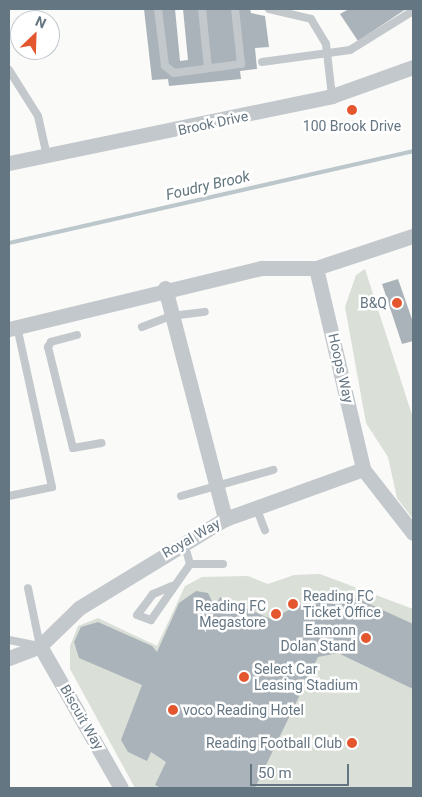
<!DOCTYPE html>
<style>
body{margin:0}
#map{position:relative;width:422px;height:797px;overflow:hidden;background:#fafaf8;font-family:Roboto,sans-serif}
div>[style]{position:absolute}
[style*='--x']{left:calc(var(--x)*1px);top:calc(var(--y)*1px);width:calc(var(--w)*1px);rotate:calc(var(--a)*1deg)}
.green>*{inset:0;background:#dadfd7}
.stream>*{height:4px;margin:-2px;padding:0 2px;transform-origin:2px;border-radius:2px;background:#bbc7cb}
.building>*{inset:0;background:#aab3b9}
.lane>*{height:8px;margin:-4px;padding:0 4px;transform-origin:4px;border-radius:4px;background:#c3c8cc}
.street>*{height:15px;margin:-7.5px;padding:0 7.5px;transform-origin:7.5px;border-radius:7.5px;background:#c3c8cc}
.dots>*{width:14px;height:14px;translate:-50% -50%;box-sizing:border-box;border:2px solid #fff;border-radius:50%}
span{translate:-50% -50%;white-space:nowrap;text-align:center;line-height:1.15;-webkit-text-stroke:5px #fff;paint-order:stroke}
.street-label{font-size:14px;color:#657683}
.poi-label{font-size:14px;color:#657683}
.right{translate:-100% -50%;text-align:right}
.left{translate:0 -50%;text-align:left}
.water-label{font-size:15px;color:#60757c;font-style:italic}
.frame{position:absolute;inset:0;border:10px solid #657683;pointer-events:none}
.north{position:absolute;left:10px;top:10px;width:50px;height:50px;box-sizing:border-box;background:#fff;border:1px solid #c1c8cd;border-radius:50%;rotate:24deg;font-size:14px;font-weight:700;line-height:20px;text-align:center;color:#657683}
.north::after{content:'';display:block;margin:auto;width:18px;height:22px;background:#e4572e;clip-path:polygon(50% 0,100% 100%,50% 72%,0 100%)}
.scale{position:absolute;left:250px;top:764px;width:99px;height:22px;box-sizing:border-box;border:2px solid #657683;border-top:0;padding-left:6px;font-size:15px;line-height:18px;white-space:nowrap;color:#657683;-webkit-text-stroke:4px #fff;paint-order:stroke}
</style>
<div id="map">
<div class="green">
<div style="clip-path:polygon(365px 269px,413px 418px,413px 519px,397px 498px,388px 457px,366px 423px,345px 307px,356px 275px)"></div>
<div style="clip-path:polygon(320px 574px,413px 609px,413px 788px,135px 788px,70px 669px,70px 646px,78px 626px,98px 618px,157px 646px,185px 586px,202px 577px,248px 576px,268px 584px,294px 575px)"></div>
</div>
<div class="stream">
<div style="--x:9;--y:243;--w:414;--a:-12.8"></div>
</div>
<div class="building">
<div style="clip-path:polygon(144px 9px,175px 9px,180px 61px,188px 60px,183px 9px,250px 9px,251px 13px,265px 16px,269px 47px,255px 48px,257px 69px,240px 71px,241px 79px,169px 86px,168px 79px,152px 80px)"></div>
<div style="clip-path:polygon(349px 9px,406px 9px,358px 41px,340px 14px)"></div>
<div style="clip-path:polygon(398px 279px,413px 322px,413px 341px,402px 344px,382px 284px)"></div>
<div style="clip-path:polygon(196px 591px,208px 593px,215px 607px,220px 597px,271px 619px,321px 594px,352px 596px,413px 624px,413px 689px,338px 653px,318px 657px,255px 788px,161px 788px,155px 785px,166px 762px,151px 752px,147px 761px,128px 752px,121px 740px,142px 685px,79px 658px,74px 642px,81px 627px,98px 622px,152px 646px,157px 652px,179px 603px)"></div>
</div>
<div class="lane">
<div style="--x:158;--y:9;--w:57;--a:83"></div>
<div style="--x:165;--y:66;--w:11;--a:38"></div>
<div style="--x:174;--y:73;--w:68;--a:-7.7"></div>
<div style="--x:241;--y:64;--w:55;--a:-96.2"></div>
<div style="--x:202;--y:9;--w:59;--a:84.2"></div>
<div style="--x:269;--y:9;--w:43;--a:13.4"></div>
<div style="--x:311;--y:19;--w:29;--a:59"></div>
<div style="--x:326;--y:44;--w:52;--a:83.4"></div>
<div style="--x:262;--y:62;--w:89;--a:-7.8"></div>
<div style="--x:350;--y:50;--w:74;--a:-31.8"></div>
<div style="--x:9;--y:70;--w:54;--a:57.8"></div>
<div style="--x:38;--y:116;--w:41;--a:77.3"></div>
<div style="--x:142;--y:327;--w:31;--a:-21"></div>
<div style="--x:171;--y:316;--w:34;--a:-7"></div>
<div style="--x:77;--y:335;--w:27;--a:165"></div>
<div style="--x:51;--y:342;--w:6;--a:121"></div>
<div style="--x:48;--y:347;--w:104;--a:76.1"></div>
<div style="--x:73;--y:448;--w:29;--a:-10"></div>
<div style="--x:9;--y:496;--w:44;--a:-11.8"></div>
<div style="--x:52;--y:487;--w:164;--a:-102.3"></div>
<div style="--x:181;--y:496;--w:96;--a:-15.8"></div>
<div style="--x:256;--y:507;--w:25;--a:69"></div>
<div style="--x:184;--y:543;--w:22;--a:74"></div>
<div style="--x:190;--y:564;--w:33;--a:0"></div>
<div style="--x:172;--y:586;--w:21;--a:157"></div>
<div style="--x:153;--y:594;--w:26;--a:127"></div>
<div style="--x:137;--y:615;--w:15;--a:20"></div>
<div style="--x:151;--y:620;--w:68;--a:-55.1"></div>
<div style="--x:9;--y:640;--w:32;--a:11"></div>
<div style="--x:40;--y:646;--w:59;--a:-101.7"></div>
</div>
<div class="street">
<div style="--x:9;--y:163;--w:330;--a:-11.7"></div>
<div style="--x:332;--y:96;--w:86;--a:-19.7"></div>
<div style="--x:316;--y:268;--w:206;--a:76.8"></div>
<div style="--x:363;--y:469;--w:81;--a:52"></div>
<div style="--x:165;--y:288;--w:239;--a:75.4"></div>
<div style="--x:9;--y:329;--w:260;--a:-13.6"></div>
<div style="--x:262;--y:268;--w:54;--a:0"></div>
<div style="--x:316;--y:268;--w:102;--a:-18.3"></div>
<div style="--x:40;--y:646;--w:163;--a:60.3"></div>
<div style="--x:9;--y:658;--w:33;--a:-21"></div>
<div style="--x:40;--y:646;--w:54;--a:-44.3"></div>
<div style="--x:79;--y:608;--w:171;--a:-31.4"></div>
<div style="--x:225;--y:519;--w:147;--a:-19.9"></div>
</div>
<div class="dots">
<div style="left:352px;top:110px;background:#e4572e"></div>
<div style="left:397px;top:303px;background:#e4572e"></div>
<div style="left:293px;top:604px;background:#e4572e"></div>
<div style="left:276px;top:614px;background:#e4572e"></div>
<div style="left:366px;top:638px;background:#e4572e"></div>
<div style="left:244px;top:677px;background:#e4572e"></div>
<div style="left:173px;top:710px;background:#e4572e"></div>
<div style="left:352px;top:743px;background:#e4572e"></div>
</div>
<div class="street-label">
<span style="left:213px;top:123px;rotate:-12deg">Brook Drive</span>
<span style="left:341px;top:368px;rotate:77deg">Hoops Way</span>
<span style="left:191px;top:538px;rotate:-30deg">Royal Way</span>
<span style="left:82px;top:717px;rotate:60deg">Biscuit Way</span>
</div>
<div class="poi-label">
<span style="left:352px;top:126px">100 Brook Drive</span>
<span class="right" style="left:387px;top:303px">B&amp;Q</span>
<span class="left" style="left:303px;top:604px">Reading FC<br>Ticket Office</span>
<span class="right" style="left:266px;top:614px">Reading FC<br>Megastore</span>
<span class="right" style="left:356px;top:638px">Eamonn<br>Dolan Stand</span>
<span class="left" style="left:254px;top:677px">Select Car<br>Leasing Stadium</span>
<span class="left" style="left:183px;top:710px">voco Reading Hotel</span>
<span class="right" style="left:342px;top:743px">Reading Football Club</span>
</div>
<div class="water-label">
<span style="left:208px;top:186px;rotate:-13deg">Foudry Brook</span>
</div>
<div class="frame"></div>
<div class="north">N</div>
<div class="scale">50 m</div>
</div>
